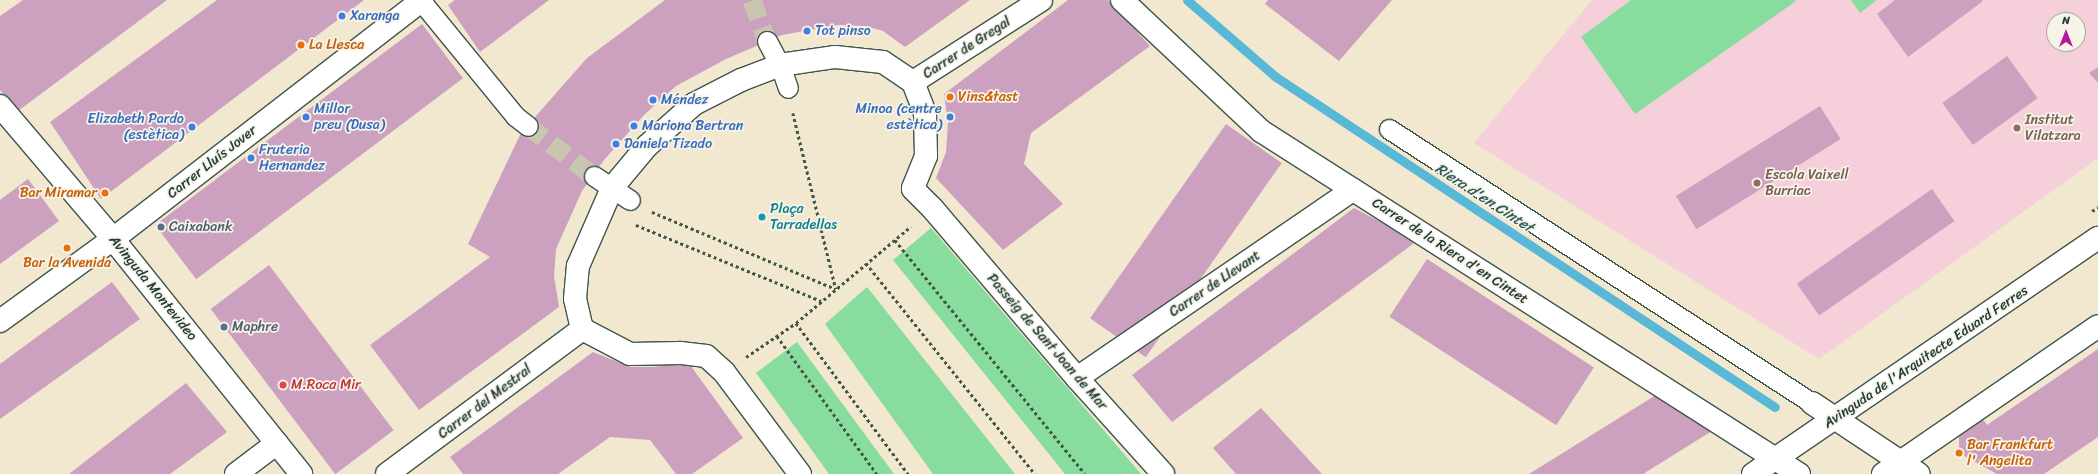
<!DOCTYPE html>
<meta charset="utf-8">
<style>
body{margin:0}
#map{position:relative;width:2098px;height:474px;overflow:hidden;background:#f2e7cf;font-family:Sriracha,sans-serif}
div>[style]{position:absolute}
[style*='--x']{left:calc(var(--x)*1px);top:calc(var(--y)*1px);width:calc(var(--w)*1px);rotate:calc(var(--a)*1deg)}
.built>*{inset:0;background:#f5cfd9}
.green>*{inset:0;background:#87dc9e}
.stream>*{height:9px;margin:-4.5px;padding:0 4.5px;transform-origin:4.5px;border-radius:4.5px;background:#59b8d7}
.building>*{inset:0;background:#cca1c0;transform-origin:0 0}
.pedestrian-tunnel>*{height:19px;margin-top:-9.5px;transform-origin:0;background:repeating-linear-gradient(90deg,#c8c5b0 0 19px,transparent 0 29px)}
.path>*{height:2.5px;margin-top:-1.25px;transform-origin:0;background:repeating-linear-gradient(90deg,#3f564b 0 3px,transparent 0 6px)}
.roads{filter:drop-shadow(1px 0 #3f564b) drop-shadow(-1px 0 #3f564b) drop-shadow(0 1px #3f564b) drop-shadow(0 -1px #3f564b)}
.pedestrian>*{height:19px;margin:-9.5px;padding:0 9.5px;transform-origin:9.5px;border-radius:9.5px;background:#fff}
.minor>*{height:22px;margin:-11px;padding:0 11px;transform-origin:11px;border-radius:11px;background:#fff}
.tertiary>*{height:22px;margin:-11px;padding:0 11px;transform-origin:11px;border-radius:11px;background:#fff}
.dots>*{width:11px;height:11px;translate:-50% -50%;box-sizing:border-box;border:2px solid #f7f3e8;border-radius:50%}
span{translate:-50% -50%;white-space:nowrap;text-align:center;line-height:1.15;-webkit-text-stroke:3.5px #f7f3e8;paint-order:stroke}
.shop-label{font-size:14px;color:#366cbe}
.left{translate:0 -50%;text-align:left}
.right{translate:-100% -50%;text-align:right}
.food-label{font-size:14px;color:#c56008}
.street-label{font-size:14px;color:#1f3d34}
.education-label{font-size:14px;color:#785e54}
.culture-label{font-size:14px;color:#0d838f}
.service-label{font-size:14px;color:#4e5e75}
.health-label{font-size:14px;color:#be3a42}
.water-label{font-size:15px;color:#2e5c5d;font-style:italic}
.north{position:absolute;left:2046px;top:12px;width:40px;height:40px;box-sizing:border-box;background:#f7f3e8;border:1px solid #a1aaa0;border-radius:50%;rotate:0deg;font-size:11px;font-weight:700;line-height:16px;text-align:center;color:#1f3d34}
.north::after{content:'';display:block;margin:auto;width:14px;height:18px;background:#b5179e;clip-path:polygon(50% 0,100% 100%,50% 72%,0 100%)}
</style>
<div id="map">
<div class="built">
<div style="clip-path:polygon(evenodd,1592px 0,2098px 0,2098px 158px,1819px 359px,1474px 143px,1592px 0,2054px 20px,2078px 20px,2078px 44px,2054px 44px,2054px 20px)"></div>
</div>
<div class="green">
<div style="clip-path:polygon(1631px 0,1795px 0,1796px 1px,1635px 114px,1581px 37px)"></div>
<div style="clip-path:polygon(1851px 0,1877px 0,1860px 13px)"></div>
<div style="clip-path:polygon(931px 228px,1141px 474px,1065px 474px,893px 260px)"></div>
<div style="clip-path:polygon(867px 287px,1015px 474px,933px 474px,825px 324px)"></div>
<div style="clip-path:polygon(797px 342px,894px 474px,829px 474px,756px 373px)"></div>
</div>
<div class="stream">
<div style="--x:1187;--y:0;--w:118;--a:40.9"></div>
<div style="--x:1276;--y:77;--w:598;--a:33.48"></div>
</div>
<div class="building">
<div style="clip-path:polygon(23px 0,167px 0,18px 111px,0 90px,0 16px)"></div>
<div style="clip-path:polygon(217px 0,364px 0,101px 199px,50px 122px)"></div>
<div style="clip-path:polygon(455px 0,549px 0,480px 52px,448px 5px)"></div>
<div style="clip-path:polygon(665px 0,970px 0,905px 47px,883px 31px,866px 26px,838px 25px,782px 35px,726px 59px,676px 86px,645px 114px,604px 160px,582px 191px,556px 249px,554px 276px,559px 307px,419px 410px,370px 345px,490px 257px,468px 244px,521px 133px,587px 58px)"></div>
<div style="clip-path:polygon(1068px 0,1108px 0,1150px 46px,1031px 133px,1024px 164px,1063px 204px,1003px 250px,936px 178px,946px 152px,948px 122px,944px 94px)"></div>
<div style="clip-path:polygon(1268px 0,1392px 0,1339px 61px,1265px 4px)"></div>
<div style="clip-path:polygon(1895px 0,1982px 0,1983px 1px,1908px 57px,1877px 14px)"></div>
<div style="left:422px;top:24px;width:68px;height:334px;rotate:53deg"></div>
<div style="left:2007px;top:56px;width:52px;height:80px;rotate:54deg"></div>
<div style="clip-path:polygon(2098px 67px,2098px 83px,2089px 73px)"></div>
<div style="left:1820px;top:106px;width:39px;height:170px;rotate:58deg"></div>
<div style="left:1226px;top:124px;width:68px;height:237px;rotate:35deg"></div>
<div style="clip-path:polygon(28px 179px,59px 221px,0 264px,0 200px)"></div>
<div style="left:1932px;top:189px;width:39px;height:165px;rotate:55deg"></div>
<div style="clip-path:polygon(1354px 208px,1417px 241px,1172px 422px,1132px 375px)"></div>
<div style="left:1427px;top:259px;width:199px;height:69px;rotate:33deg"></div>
<div style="left:269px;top:265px;width:207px;height:73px;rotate:53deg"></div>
<div style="clip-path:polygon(112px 282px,140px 319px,0 419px,0 364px)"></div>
<div style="clip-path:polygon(2098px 349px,2098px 437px,2044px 474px,1997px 474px,1959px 453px,1959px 432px,1981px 416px,1987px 425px)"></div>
<div style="clip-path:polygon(593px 352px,631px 367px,654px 367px,688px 362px,743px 438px,692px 474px,676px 474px,650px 440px,610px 437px,558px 474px,463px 474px,450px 457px)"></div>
<div style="clip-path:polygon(186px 383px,227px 432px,170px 474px,69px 474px)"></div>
<div style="clip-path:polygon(1656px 395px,1712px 431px,1643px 474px,1529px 474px)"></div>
<div style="clip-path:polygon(1261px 408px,1322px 474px,1236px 474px,1213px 448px)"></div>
</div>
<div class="pedestrian-tunnel">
<div style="--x:752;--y:0;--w:44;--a:69.9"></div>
<div style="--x:528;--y:126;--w:83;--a:37.1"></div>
</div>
<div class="path">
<div style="--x:793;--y:113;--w:181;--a:76.3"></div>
<div style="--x:2092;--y:211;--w:7;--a:-34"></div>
<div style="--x:652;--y:212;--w:199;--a:22.7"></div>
<div style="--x:636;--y:225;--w:200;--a:22.3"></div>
<div style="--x:895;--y:240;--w:301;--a:50.9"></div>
<div style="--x:866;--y:263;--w:270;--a:51.3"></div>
<div style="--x:796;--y:323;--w:188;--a:53.4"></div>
<div style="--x:777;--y:336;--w:170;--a:54.1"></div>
<div style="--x:746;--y:357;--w:60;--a:-34.2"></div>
<div style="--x:796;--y:323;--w:150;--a:-40.1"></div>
</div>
<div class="roads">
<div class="pedestrian">
<div style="--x:421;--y:1;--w:149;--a:50.7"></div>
<div style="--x:515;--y:116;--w:16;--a:38"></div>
<div style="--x:767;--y:41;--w:27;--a:62"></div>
<div style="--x:780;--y:65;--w:24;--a:71"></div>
<div style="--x:1389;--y:129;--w:504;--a:32.93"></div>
<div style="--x:594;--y:176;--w:43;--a:33.7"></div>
</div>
<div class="minor">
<div style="--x:1122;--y:0;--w:191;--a:43.3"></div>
<div style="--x:1261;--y:131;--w:638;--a:32.52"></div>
<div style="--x:913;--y:82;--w:152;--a:-32.6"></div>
<div style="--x:0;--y:106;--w:175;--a:49.6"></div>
<div style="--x:113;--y:239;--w:301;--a:51.3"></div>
<div style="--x:0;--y:321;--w:140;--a:-36"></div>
<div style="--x:113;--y:239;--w:391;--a:-37.7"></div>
<div style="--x:1077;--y:378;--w:334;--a:-34.3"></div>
<div style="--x:1812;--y:403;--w:128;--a:33.6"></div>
<div style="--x:236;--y:474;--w:51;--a:-37.1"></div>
<div style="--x:387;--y:474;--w:243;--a:-36.6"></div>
<div style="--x:800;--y:474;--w:127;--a:-126.7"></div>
<div style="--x:724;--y:372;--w:24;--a:-138"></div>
<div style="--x:706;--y:356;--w:26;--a:-173"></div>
<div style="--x:680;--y:353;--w:50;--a:178.9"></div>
<div style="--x:630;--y:354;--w:54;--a:-152.5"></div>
<div style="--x:582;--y:329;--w:31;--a:-103"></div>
<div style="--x:575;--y:299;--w:33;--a:-85"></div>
<div style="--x:578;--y:266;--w:85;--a:-66.4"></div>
<div style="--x:612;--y:188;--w:55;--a:-50.2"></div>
<div style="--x:647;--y:146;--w:63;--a:-41.8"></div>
<div style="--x:694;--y:104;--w:53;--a:-27.1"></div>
<div style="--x:741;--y:80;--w:42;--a:-21"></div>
<div style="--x:780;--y:65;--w:56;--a:-8.3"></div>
<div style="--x:835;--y:57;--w:48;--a:5.9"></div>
<div style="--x:883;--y:62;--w:36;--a:34"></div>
<div style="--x:913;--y:82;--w:34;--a:69"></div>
<div style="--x:925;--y:114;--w:42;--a:88.6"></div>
<div style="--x:926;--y:156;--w:35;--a:112"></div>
<div style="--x:913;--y:189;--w:28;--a:45"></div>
<div style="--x:933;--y:209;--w:222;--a:49.6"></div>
<div style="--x:1077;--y:378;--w:129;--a:48.1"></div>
</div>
<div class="tertiary">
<div style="--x:1753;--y:474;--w:418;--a:-34.4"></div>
<div style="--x:1883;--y:474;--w:261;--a:-34.5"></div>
</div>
</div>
<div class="dots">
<div style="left:342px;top:16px;background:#3f7fe0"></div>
<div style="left:807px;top:31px;background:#3f7fe0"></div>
<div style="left:301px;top:45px;background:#e8710a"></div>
<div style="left:950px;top:97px;background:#e8710a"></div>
<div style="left:653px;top:100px;background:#3f7fe0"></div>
<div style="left:306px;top:117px;background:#3f7fe0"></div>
<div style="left:950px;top:117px;background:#3f7fe0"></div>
<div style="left:634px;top:126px;background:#3f7fe0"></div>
<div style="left:192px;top:127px;background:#3f7fe0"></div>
<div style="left:2017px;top:128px;background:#8d6e63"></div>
<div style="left:616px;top:144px;background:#3f7fe0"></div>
<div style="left:251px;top:158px;background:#3f7fe0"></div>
<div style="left:1757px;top:183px;background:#8d6e63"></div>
<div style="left:105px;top:193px;background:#e8710a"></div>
<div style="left:762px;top:217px;background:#0f9aa8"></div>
<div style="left:161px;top:227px;background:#5c6f8a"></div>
<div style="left:67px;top:248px;background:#e8710a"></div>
<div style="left:224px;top:327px;background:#5c6f8a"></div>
<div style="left:283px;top:385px;background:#e0444e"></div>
<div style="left:1959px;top:453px;background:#e8710a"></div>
</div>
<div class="shop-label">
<span class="left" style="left:350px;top:16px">Xaranga</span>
<span class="left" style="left:815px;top:31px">Tot pinso</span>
<span class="left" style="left:661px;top:100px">Méndez</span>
<span class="left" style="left:314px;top:117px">Millor<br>preu (Dusa)</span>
<span class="right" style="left:942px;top:117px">Minoa (centre<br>estètica)</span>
<span class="right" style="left:184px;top:127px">Elizabeth Pardo<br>(estètica)</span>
<span class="left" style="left:642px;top:126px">Mariona Bertran</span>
<span class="left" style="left:624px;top:144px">Daniela Tizado</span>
<span class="left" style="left:259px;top:158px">Fruteria<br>Hernandez</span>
</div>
<div class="food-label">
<span class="left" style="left:309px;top:45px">La Llesca</span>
<span class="left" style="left:958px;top:97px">Vins&amp;tast</span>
<span class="right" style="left:97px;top:193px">Bar Miramar</span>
<span style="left:67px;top:263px">Bar la Avenida</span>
<span class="left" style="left:1967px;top:453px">Bar Frankfurt<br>l' Angelita</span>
</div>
<div class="street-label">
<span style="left:967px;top:48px;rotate:-33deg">Carrer de Gregal</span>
<span style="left:212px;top:162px;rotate:-38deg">Carrer Lluís Jover</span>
<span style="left:1450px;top:251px;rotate:33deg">Carrer de la Riera d'en Cintet</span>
<span style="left:1215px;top:284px;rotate:-34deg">Carrer de Llevant</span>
<span style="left:153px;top:288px;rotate:51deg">Avinguda Montevideo</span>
<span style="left:1047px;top:342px;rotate:49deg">Passeig de Sant Joan de Mar</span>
<span style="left:1926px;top:357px;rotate:-34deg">Avinguda de l'Arquitecte Eduard Ferres</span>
<span style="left:485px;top:402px;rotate:-37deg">Carrer del Mestral</span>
</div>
<div class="education-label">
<span class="left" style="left:2025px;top:128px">Institut<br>Vilatzara</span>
<span class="left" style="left:1765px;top:183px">Escola Vaixell<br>Burriac</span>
</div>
<div class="culture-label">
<span class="left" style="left:770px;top:217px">Plaça<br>Tarradellas</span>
</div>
<div class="service-label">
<span class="left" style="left:169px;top:227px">Caixabank</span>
<span class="left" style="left:232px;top:327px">Maphre</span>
</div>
<div class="health-label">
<span class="left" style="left:291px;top:385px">M.Roca Mir</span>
</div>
<div class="water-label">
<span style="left:1484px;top:198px;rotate:33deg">Riera d'en Cintet</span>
</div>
<div class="north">N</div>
</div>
